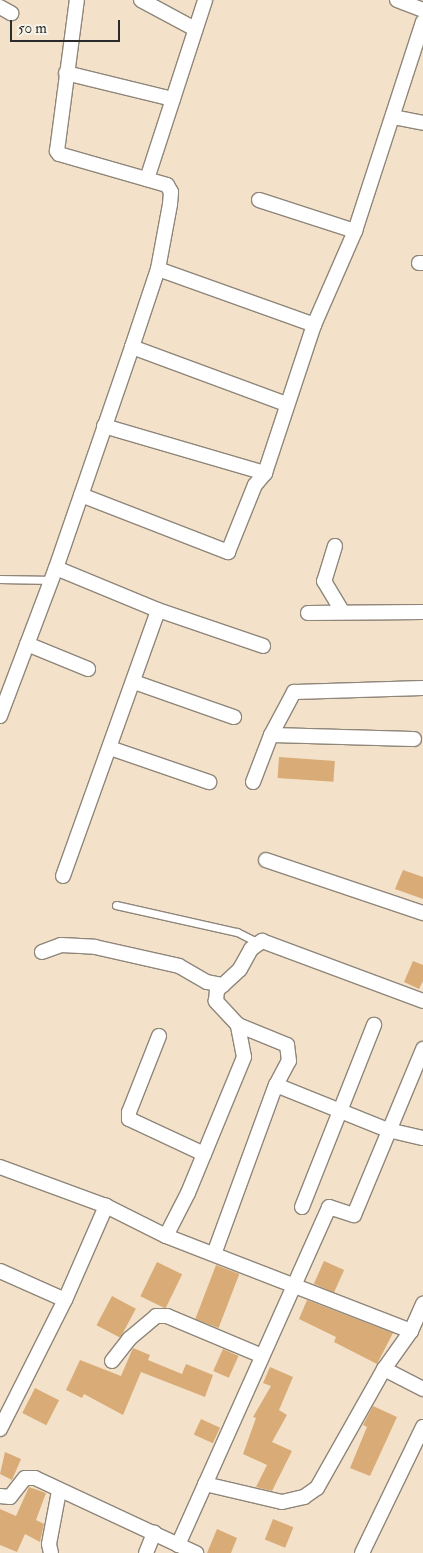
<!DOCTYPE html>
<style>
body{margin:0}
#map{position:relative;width:423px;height:1553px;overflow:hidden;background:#f3e2c9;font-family:"IM FELL Double Pica",serif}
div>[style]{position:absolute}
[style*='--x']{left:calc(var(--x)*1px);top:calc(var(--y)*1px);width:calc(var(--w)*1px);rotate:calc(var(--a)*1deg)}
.building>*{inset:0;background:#d9ab76;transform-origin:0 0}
.roads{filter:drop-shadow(1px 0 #8f867a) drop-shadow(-1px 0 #8f867a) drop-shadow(0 1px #8f867a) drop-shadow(0 -1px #8f867a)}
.service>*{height:7px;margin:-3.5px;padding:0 3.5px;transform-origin:3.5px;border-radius:3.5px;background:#fff}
.minor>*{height:14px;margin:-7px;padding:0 7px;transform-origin:7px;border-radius:7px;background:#fff}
span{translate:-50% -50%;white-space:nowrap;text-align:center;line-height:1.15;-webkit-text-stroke:4px #f7f3e8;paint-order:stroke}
.scale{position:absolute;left:10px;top:20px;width:110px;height:22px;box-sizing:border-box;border:2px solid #2b2b2b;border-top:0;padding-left:6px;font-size:15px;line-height:18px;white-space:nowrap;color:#2b2b2b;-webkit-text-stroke:4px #f7f3e8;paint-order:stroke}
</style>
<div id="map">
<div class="building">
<div style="left:279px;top:757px;width:56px;height:21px;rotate:4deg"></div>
<div style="clip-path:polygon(403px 870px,423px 877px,423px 899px,395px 889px)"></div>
<div style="clip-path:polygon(413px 961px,423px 965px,423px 981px,419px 989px,404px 982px)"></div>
<div style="left:324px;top:1261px;width:22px;height:25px;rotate:24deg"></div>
<div style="left:157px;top:1262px;width:28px;height:38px;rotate:26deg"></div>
<div style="left:216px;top:1265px;width:25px;height:58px;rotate:21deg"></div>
<div style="left:112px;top:1296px;width:27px;height:33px;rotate:28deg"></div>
<div style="clip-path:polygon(307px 1300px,393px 1333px,377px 1364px,334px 1342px,336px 1337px,299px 1319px)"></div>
<div style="clip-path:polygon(133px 1348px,150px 1355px,148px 1360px,182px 1374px,186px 1364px,213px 1375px,205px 1397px,141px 1372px,123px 1415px,84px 1394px,82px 1398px,66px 1390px,80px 1360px,121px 1376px)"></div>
<div style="left:223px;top:1349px;width:17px;height:24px;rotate:24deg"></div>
<div style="clip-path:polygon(270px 1367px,293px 1377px,279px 1410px,287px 1415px,272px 1442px,292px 1451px,272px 1491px,256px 1487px,267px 1465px,243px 1454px,256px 1418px,253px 1417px,271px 1386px,263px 1383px)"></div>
<div style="left:35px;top:1388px;width:27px;height:28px;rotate:27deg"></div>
<div style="clip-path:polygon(373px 1406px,397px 1417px,370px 1476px,350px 1468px,367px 1427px,363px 1425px)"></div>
<div style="left:201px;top:1419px;width:21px;height:17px;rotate:25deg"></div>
<div style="clip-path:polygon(5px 1452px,21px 1459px,12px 1480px,0 1474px)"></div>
<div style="clip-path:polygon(29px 1487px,46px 1493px,36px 1520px,44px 1524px,40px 1542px,25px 1534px,17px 1552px,0 1545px,0 1509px,16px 1516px)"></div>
<div style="left:273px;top:1519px;width:22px;height:22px;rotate:22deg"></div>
<div style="clip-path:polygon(217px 1529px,237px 1538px,231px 1553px,207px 1553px)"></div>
</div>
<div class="roads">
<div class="service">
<div style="--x:0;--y:579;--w:51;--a:1.1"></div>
<div style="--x:116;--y:905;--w:124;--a:12.6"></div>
<div style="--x:237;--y:932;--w:22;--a:27"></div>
</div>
<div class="minor">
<div style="--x:141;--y:0;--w:61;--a:28.2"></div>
<div style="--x:397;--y:0;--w:28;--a:21"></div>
<div style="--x:0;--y:7;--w:13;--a:29"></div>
<div style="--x:66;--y:73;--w:110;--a:13.7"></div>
<div style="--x:393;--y:117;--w:31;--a:11"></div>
<div style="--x:147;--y:179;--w:188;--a:-72"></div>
<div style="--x:259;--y:200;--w:101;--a:17.9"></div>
<div style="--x:419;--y:263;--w:4;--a:0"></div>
<div style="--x:158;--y:269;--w:166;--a:19.7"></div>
<div style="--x:132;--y:347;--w:164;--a:20.3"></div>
<div style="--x:104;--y:426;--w:168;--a:16.3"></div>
<div style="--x:81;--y:495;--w:158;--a:21.2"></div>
<div style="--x:228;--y:552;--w:72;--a:-68.1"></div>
<div style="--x:255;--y:485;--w:16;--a:-50"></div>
<div style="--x:265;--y:473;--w:156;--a:-71.7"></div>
<div style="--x:314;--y:325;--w:103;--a:-66.4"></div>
<div style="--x:355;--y:231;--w:220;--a:-72"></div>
<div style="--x:335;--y:546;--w:37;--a:107"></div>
<div style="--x:324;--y:581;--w:35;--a:59"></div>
<div style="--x:56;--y:568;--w:110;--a:22.4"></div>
<div style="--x:158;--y:610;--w:111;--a:18.9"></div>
<div style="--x:308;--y:613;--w:115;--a:-0.5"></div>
<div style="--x:27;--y:644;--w:66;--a:22.3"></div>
<div style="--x:134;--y:682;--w:106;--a:19.3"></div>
<div style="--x:0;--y:716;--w:158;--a:-69.3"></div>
<div style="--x:56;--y:568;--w:234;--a:-71"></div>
<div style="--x:132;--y:347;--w:82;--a:-71.6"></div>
<div style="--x:158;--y:269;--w:66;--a:-79.5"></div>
<div style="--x:170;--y:204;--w:12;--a:-85"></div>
<div style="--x:171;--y:192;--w:8;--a:-120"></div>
<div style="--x:167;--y:185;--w:112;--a:-164"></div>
<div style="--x:59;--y:154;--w:4;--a:-124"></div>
<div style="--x:57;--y:151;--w:152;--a:-82.5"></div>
<div style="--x:271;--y:735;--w:143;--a:1.6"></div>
<div style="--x:110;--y:748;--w:105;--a:19"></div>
<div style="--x:253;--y:782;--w:50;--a:-69"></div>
<div style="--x:271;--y:735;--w:49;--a:-61.9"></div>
<div style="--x:294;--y:692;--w:129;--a:-1.8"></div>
<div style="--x:266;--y:860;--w:166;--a:18.7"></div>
<div style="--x:63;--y:876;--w:282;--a:-70.3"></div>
<div style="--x:42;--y:952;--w:20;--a:-20"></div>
<div style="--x:61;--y:945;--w:34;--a:3"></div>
<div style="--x:95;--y:947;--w:86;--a:12.7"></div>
<div style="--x:179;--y:966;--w:32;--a:30"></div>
<div style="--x:207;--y:982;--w:16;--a:11"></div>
<div style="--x:223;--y:985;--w:23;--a:-43"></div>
<div style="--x:240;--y:969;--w:23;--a:-61"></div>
<div style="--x:251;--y:949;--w:14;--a:-36"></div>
<div style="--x:262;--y:941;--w:172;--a:20.4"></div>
<div style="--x:159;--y:1036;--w:82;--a:111.5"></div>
<div style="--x:129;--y:1112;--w:7;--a:90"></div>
<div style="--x:129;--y:1119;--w:83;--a:25"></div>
<div style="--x:276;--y:1085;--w:121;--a:21.9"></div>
<div style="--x:388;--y:1130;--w:36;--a:13"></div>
<div style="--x:0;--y:1167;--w:113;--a:20.2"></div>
<div style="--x:106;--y:1206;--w:67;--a:26.6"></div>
<div style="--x:166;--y:1236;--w:263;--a:21.2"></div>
<div style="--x:302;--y:1207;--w:196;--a:-68.4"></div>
<div style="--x:166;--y:1236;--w:48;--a:-62.9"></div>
<div style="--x:188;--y:1193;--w:147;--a:-67.6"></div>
<div style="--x:244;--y:1057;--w:33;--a:-101"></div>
<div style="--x:238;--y:1025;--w:33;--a:-133"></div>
<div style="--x:216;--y:1001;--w:11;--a:-85"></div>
<div style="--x:217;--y:990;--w:8;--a:-40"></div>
<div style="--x:214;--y:1254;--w:180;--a:-69.9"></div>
<div style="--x:276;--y:1085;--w:27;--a:-62"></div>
<div style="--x:289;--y:1061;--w:16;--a:-97"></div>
<div style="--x:287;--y:1045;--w:53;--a:-157.8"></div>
<div style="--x:0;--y:1271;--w:71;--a:24"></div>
<div style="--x:65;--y:1300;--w:103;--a:-66.4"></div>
<div style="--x:112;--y:1361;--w:28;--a:-52"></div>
<div style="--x:129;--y:1339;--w:35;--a:-40"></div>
<div style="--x:156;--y:1316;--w:11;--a:0"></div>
<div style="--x:167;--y:1316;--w:103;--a:22.8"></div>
<div style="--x:384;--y:1369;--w:44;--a:27.1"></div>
<div style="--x:0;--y:1429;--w:144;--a:-63.3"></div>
<div style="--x:205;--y:1484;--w:79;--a:13.2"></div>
<div style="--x:282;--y:1502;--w:23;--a:-13"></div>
<div style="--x:304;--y:1497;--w:16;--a:-35"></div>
<div style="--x:317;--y:1488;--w:137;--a:-60.6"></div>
<div style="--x:384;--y:1369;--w:47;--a:-54.6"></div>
<div style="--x:411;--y:1331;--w:30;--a:-66"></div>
<div style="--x:0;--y:1496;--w:10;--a:6"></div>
<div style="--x:10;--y:1497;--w:24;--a:-52"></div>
<div style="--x:25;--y:1478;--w:10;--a:0"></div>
<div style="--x:35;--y:1478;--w:178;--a:25"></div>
<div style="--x:178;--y:1545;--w:370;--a:-65.9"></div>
<div style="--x:329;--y:1207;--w:26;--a:18"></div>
<div style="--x:354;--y:1215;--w:180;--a:-67.4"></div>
<div style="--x:51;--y:1553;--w:9;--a:-103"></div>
<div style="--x:49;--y:1544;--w:54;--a:-79.3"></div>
<div style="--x:146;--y:1553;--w:22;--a:-68"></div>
<div style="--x:362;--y:1553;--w:140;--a:-64.2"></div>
</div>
</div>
<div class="scale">50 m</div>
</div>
